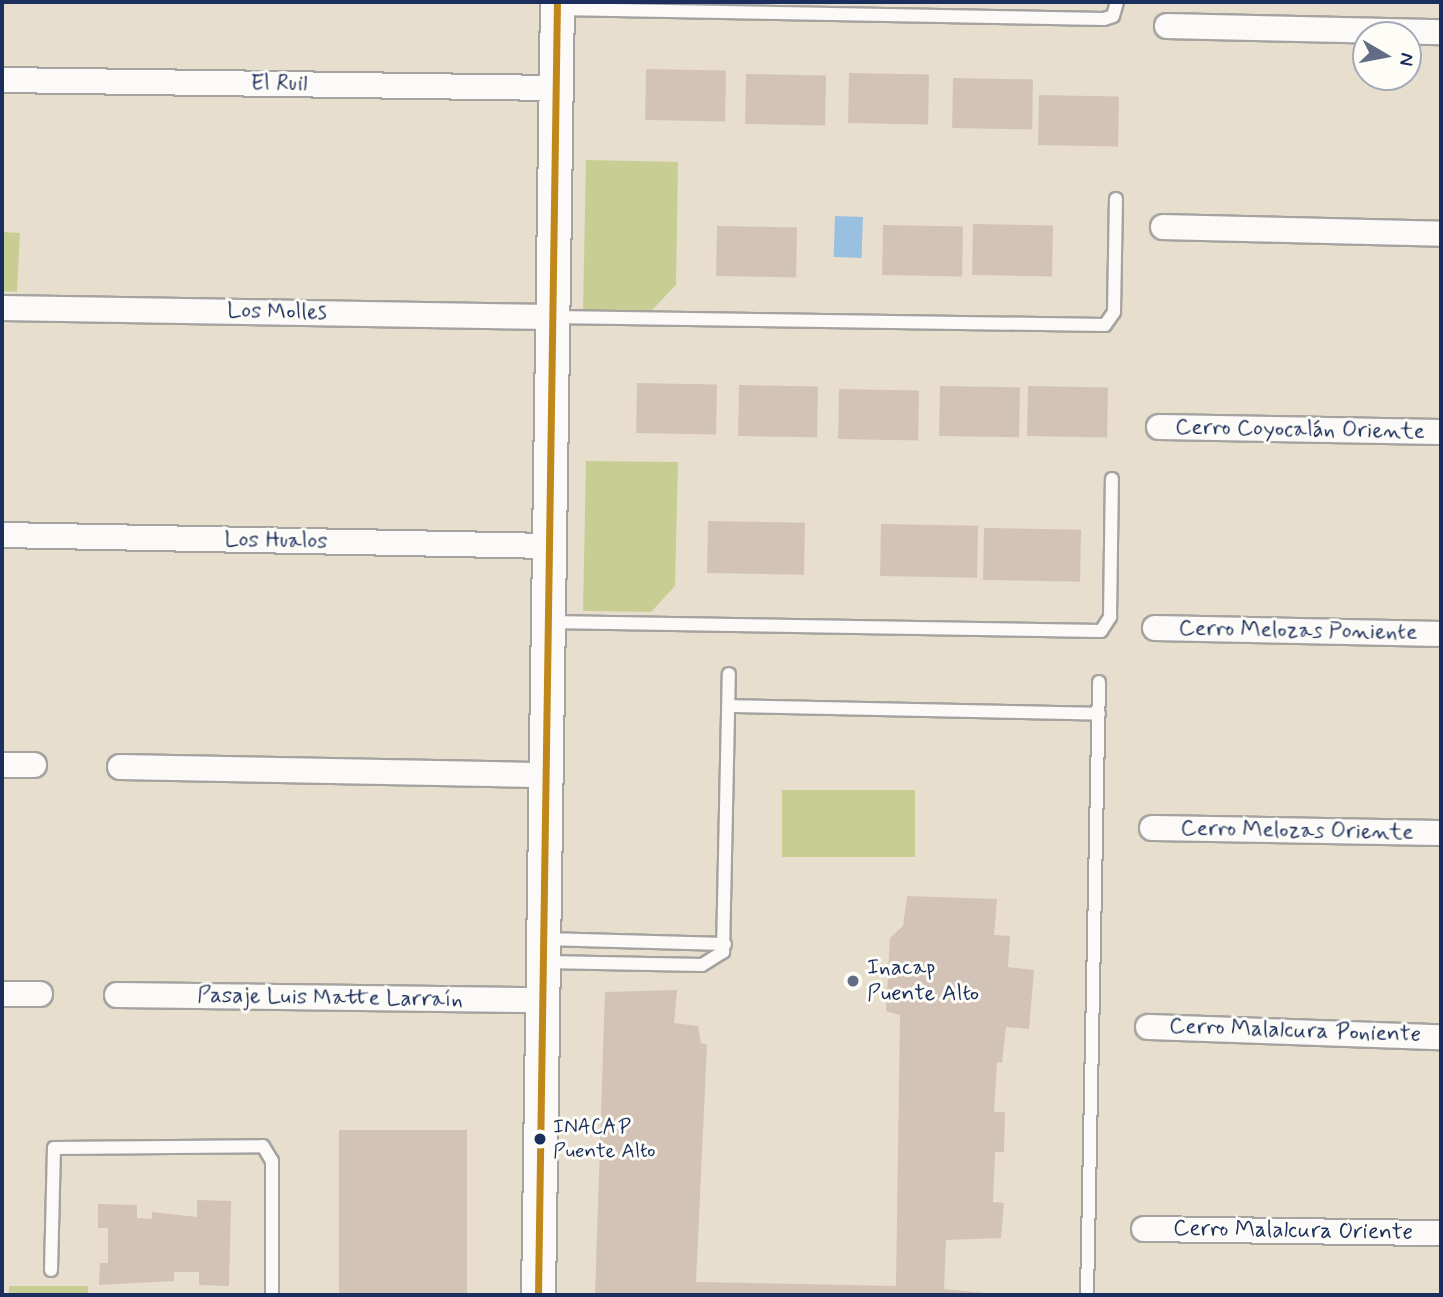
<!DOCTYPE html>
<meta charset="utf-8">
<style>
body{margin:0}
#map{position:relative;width:1443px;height:1297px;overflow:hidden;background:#e8dece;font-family:Mynerve,sans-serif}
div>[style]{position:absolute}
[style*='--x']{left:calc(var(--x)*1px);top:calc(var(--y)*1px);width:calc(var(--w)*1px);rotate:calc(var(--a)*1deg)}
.green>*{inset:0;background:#c8cd93;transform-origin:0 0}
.water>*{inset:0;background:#99c0e1;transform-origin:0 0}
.building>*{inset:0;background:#d3c2b6;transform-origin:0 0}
.roads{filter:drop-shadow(2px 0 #a5a39f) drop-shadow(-2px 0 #a5a39f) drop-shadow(0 2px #a5a39f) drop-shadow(0 -2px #a5a39f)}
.lane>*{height:12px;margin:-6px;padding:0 6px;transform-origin:6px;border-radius:6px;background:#fcfaf8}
.street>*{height:24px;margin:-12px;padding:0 12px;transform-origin:12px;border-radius:12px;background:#fcfaf8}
.secondary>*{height:33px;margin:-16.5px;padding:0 16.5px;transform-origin:16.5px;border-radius:16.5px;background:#fcfaf8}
.bus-1>*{height:7px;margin:-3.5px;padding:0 3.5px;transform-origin:3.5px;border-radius:3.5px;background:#c08818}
.dots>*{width:19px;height:19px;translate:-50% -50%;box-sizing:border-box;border:4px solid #fdfcf7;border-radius:50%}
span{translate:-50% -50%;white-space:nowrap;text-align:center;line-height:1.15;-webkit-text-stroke:6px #fdfcf7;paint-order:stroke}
.bus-label{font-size:21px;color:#1b2f5e}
.left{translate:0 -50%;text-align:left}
.street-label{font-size:23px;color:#1b2f5e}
.poi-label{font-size:23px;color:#1b2f5e}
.frame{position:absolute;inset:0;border:4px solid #1b2f5e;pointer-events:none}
.north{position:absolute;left:1352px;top:21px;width:70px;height:70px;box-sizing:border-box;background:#fdfcf7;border:2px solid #a3aaba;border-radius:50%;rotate:100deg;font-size:19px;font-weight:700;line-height:28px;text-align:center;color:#1b2f5e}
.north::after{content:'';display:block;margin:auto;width:24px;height:32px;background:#636c85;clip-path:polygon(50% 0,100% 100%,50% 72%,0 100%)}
</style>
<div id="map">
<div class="green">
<div style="clip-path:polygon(586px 160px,678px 162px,676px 285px,651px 311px,583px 310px)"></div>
<div style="left:2px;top:232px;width:18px;height:59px;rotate:3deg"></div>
<div style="clip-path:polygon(586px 461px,678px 462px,675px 586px,651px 612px,583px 611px)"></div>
<div style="left:782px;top:790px;width:133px;height:67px"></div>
<div style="left:9px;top:1286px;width:79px;height:9px"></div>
</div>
<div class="water">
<div style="left:835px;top:216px;width:28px;height:41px;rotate:2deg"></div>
</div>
<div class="building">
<div style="left:646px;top:69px;width:80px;height:51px;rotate:1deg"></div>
<div style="left:849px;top:73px;width:80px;height:50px;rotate:1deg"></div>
<div style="left:746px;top:74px;width:80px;height:50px;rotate:1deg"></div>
<div style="left:953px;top:78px;width:80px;height:50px;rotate:1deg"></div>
<div style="left:1039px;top:95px;width:80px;height:50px;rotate:1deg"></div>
<div style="left:973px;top:224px;width:80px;height:51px;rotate:1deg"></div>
<div style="left:883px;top:225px;width:80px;height:50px;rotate:1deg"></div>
<div style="left:717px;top:226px;width:80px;height:50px;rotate:1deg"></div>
<div style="left:637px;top:383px;width:80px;height:50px;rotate:1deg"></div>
<div style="left:739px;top:385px;width:79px;height:51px;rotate:1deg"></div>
<div style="left:940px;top:386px;width:80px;height:50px;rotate:1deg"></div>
<div style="left:1028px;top:386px;width:80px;height:50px;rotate:1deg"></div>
<div style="left:839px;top:389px;width:80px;height:50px;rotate:1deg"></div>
<div style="left:708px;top:521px;width:97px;height:52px;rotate:1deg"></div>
<div style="left:881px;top:524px;width:97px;height:52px;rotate:1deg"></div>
<div style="left:984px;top:528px;width:97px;height:52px;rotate:1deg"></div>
<div style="clip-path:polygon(907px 896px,997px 899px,994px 935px,1010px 936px,1008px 967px,1034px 970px,1029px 1029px,1006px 1027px,1002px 1063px,997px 1062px,994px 1112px,1005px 1112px,1004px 1152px,995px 1152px,993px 1202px,1004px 1203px,1001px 1238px,946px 1240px,944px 1289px,1006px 1295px,595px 1295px,605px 992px,677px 990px,674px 1023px,698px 1026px,701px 1043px,707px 1045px,696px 1282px,896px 1286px,900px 1015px,886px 1011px,890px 938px,903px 926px)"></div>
<div style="left:339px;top:1130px;width:128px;height:165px"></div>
<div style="clip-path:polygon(197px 1200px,231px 1201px,229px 1286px,199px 1285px,199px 1272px,174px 1272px,174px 1281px,99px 1285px,100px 1263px,108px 1263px,108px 1228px,98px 1228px,98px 1204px,137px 1205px,137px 1218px,152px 1219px,152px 1212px,197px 1217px)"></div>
</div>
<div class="roads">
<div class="lane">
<div style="--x:559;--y:9;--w:545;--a:1.05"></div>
<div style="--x:1104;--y:19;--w:9;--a:-18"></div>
<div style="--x:1113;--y:16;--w:15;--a:-74"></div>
<div style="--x:553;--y:317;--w:552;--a:0.83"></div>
<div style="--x:1105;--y:325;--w:16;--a:-55"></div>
<div style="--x:1114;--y:312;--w:113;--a:-89"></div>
<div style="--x:550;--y:622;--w:551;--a:0.94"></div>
<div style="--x:1101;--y:631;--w:17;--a:-57"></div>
<div style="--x:1110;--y:617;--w:138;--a:-89.2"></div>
<div style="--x:729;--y:706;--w:370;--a:1.2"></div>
<div style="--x:544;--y:939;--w:181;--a:1.6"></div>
<div style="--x:545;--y:962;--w:157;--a:1.1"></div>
<div style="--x:702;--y:965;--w:25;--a:-32"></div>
<div style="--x:723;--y:952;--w:278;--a:-88.8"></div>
<div style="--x:51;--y:1270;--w:122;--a:-88.6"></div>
<div style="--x:54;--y:1148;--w:209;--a:-0.5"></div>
<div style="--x:263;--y:1146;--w:17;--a:59"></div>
<div style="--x:272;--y:1161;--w:134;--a:90"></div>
<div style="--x:1087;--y:1295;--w:613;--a:-88.88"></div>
</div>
<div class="street">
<div style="--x:1167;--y:26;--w:274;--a:1.3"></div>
<div style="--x:2;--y:80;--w:554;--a:0.83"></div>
<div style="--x:1163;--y:227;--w:278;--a:1.4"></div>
<div style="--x:2;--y:308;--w:551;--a:0.94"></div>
<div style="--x:1159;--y:427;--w:282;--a:1"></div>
<div style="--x:2;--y:535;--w:548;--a:1.15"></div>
<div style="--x:1155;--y:628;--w:286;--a:1.2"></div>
<div style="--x:2;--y:765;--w:32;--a:0"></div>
<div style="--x:120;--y:767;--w:426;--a:1.1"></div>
<div style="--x:1152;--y:828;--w:289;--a:1"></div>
<div style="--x:2;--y:994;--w:38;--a:0"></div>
<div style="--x:117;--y:995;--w:426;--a:0.7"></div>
<div style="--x:1148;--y:1027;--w:293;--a:2"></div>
<div style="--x:1144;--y:1229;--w:297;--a:0.8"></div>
</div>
<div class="secondary">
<div style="--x:538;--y:1295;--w:1293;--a:-89.16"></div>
</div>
</div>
<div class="bus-1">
<div style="--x:538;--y:1295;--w:1293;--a:-89.16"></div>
</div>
<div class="dots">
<div style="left:853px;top:981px;background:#636c85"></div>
<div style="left:540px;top:1139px;background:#1b2f5e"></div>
</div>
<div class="bus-label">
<span class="left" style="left:553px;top:1139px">INACAP<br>Puente Alto</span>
</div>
<div class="street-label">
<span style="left:279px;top:84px;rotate:1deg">El Ruil</span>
<span style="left:277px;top:312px;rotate:1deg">Los Molles</span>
<span style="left:1300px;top:430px;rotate:1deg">Cerro Coyocalán Oriente</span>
<span style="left:276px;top:541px;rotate:1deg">Los Hualos</span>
<span style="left:1298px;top:631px;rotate:1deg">Cerro Melozas Poniente</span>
<span style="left:1297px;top:831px;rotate:1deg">Cerro Melozas Oriente</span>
<span style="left:330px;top:998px;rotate:1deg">Pasaje Luis Matte Larraín</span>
<span style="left:1295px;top:1031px;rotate:2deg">Cerro Malalcura Poniente</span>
<span style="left:1293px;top:1231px;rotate:1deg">Cerro Malalcura Oriente</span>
</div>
<div class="poi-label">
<span class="left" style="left:867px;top:981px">Inacap<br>Puente Alto</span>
</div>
<div class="frame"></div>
<div class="north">N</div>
</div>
